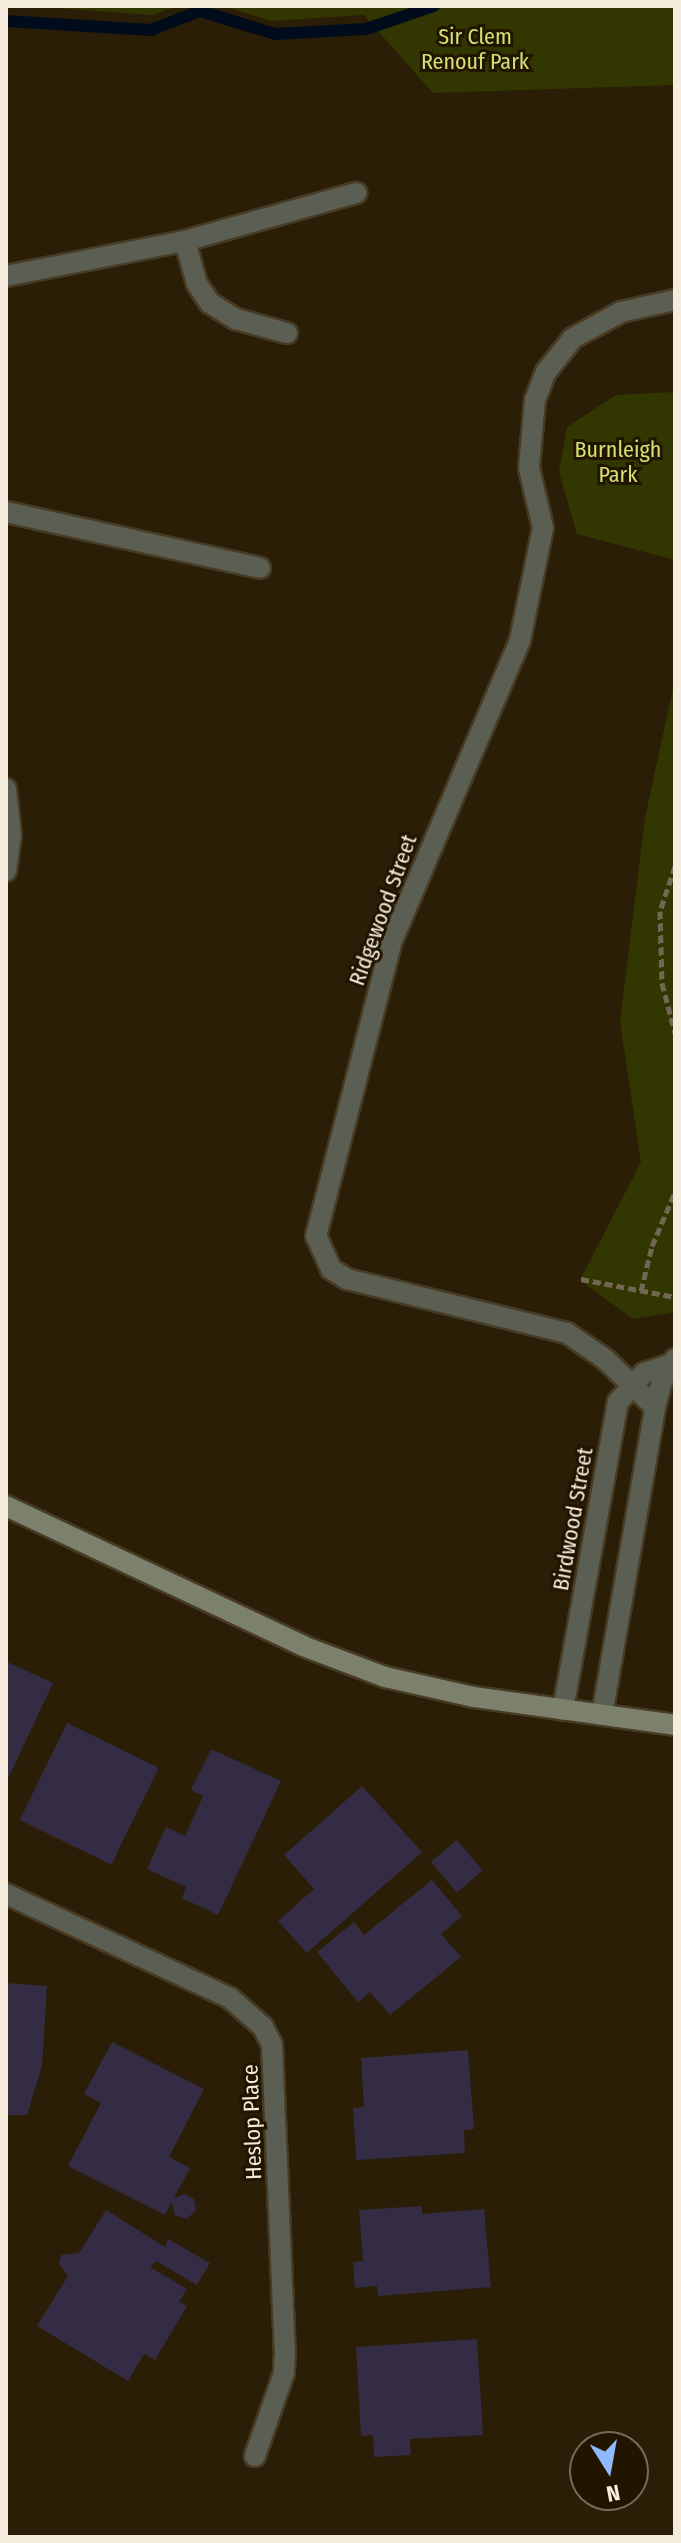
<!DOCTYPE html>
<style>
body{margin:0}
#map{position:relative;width:681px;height:2543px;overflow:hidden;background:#2b1e06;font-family:"Fira Sans Condensed",sans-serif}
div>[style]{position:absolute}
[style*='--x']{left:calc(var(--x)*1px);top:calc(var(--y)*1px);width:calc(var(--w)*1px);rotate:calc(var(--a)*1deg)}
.green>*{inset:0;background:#323601}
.stream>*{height:12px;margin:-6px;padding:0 6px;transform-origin:6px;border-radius:6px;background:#000c1b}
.building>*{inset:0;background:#332c44;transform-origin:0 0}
.path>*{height:5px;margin-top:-2.5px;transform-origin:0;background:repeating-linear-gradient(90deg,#726752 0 8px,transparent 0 12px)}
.roads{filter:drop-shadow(2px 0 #473b24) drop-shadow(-2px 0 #473b24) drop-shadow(0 2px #473b24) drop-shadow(0 -2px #473b24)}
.lane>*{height:20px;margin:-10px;padding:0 10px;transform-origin:10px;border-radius:10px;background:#5b5e52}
.street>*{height:20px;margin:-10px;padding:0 10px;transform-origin:10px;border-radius:10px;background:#5b5e52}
.secondary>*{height:20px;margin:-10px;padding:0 10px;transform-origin:10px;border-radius:10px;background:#7c816e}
span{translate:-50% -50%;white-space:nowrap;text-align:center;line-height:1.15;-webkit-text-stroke:6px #211500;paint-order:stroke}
.park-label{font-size:22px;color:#d4e073}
.street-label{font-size:22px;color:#f5ecde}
.frame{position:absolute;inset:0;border:8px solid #f5ecde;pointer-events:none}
.north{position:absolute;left:569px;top:2431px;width:80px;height:80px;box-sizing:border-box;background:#211500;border:2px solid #766b59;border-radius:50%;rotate:169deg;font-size:22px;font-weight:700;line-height:32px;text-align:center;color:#f5ecde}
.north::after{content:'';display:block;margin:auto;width:28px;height:36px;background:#90b8fd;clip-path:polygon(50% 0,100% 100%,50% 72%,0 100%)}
</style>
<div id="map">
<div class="green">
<div style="clip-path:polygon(30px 6px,179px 6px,151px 15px)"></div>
<div style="clip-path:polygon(223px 6px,675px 6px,675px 85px,433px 93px,364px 15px,271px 21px)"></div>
<div style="clip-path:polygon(675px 392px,675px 560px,577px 534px,559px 472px,567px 427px,616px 395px)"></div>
<div style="clip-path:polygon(675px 679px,675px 1312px,633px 1319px,580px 1280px,641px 1162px,620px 1022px,645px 818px)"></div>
</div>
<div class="stream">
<div style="--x:6;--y:21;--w:145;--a:3.6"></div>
<div style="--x:151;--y:30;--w:53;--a:-21.2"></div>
<div style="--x:200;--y:11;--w:78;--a:17"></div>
<div style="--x:275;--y:34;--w:91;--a:-3.1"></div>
<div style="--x:366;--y:29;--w:72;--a:-18.7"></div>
</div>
<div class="building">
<div style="clip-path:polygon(7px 1662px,53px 1683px,6px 1783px,6px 1664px)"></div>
<div style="left:67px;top:1723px;width:102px;height:108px;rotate:26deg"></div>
<div style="clip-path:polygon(211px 1749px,281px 1781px,218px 1915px,182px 1898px,186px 1887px,147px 1869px,166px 1827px,185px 1836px,203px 1796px,191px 1790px)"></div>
<div style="clip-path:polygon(362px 1786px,422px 1852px,307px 1953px,278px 1921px,314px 1889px,284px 1855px)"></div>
<div style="left:457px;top:1840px;width:40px;height:34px;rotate:50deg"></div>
<div style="clip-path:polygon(432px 1880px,462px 1916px,441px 1934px,461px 1957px,390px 2015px,370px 1992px,358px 2002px,317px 1952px,354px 1922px,364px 1935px)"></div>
<div style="clip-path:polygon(6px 1983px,47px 1986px,42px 2066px,27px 2115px,6px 2115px)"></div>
<div style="clip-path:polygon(112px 2042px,204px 2089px,169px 2157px,190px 2168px,174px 2198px,184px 2194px,194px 2199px,196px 2210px,187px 2219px,175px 2215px,172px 2202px,165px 2215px,68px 2166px,101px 2103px,84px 2094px)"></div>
<div style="clip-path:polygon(468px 2050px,474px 2129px,464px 2130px,465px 2153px,356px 2160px,353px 2108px,364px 2107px,361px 2058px)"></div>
<div style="clip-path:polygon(422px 2206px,422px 2214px,484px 2209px,491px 2287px,378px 2296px,377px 2286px,355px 2288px,353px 2262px,363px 2261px,359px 2210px)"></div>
<div style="clip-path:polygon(106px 2210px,165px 2247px,168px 2239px,210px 2263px,197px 2285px,156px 2261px,150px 2267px,187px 2289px,179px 2302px,187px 2306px,155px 2360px,144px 2354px,128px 2381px,37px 2326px,68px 2276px,59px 2263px,61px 2255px,79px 2253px)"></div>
<div style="clip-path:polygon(477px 2339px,483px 2435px,410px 2439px,411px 2455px,374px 2457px,373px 2435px,361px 2436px,356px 2347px)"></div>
</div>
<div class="path">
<div style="--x:675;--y:866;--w:47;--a:108.4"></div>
<div style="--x:660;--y:911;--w:72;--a:88.4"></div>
<div style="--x:662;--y:983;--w:52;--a:75.4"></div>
<div style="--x:581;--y:1279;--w:96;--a:10.8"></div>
<div style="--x:641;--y:1291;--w:46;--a:-76.3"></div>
<div style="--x:652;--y:1246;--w:59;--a:-66.9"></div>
</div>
<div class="roads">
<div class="lane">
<div style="--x:185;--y:241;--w:45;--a:74.4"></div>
<div style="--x:197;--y:284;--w:23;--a:56"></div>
<div style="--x:210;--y:303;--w:31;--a:32"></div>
<div style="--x:236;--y:319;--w:53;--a:15.4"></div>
<div style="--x:6;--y:276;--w:182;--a:-11.1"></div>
<div style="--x:185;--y:241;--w:178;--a:-15.7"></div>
<div style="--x:6;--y:512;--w:260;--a:12.4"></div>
</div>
<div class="street">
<div style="--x:6;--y:789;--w:46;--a:83.8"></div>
<div style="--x:11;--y:835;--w:36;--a:98"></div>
<div style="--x:655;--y:1407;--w:69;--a:-136.2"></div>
<div style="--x:605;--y:1359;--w:46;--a:-145.6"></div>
<div style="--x:567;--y:1333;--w:227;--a:-166.2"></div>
<div style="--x:347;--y:1279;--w:19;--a:-148"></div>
<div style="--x:331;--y:1269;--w:36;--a:-114"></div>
<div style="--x:316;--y:1236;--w:302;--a:-75.6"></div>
<div style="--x:391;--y:943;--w:329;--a:-66.9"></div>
<div style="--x:520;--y:640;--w:114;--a:-78.4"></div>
<div style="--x:543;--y:528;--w:62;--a:-103.1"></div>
<div style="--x:529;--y:468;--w:68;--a:-85"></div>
<div style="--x:535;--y:400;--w:30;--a:-69"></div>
<div style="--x:546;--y:372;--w:43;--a:-51.5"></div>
<div style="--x:573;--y:338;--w:55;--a:-28.4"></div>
<div style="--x:621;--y:312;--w:55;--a:-12.5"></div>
<div style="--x:563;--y:1710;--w:313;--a:-79.9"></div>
<div style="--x:618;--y:1402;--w:39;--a:-48"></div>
<div style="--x:644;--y:1373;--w:26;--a:-18"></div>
<div style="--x:602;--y:1715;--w:313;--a:-80.2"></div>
<div style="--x:655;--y:1407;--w:27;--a:-75"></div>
<div style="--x:662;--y:1381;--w:26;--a:-59"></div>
<div style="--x:6;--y:1894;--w:247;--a:24.9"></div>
<div style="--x:230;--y:1998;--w:44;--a:41.3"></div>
<div style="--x:263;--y:2027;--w:20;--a:63"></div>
<div style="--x:272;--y:2045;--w:307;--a:87.6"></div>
<div style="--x:285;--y:2352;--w:21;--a:93"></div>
<div style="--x:284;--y:2373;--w:88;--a:109.3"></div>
</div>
<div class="secondary">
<div style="--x:6;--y:1506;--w:328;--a:25.2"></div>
<div style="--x:303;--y:1646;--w:88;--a:20.7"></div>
<div style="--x:385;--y:1677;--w:91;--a:12.7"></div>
<div style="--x:474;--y:1697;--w:203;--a:7.9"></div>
</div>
</div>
<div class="park-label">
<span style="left:475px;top:49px">Sir Clem<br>Renouf Park</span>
<span style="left:618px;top:462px">Burnleigh<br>Park</span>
</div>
<div class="street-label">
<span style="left:383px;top:910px;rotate:-70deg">Ridgewood Street</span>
<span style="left:573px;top:1519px;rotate:-80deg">Birdwood Street</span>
<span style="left:252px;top:2122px;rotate:-92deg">Heslop Place</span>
</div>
<div class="frame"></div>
<div class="north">N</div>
</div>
